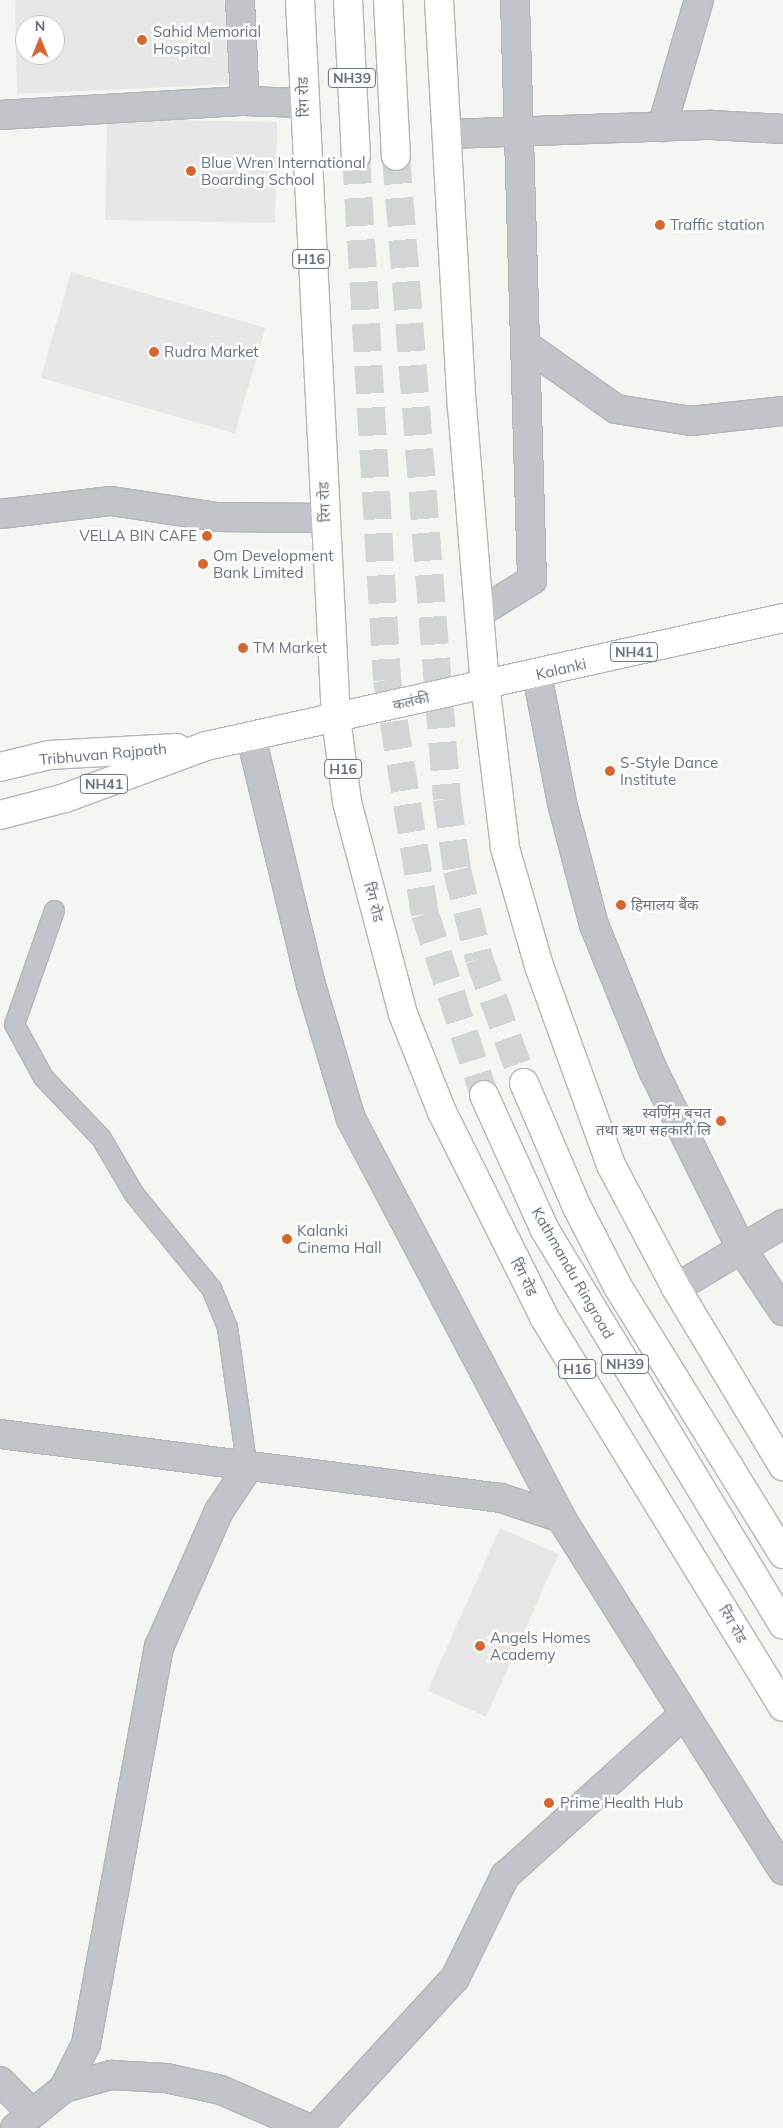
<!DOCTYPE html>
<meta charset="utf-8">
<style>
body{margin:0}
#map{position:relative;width:783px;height:2128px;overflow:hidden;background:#f5f6f2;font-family:Mulish,"Noto Sans Devanagari",sans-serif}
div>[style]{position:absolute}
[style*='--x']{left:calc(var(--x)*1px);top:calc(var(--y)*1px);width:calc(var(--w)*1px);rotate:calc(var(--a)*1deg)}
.built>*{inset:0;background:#e6e7e6;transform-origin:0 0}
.trunk-tunnel>*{height:28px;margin-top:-14px;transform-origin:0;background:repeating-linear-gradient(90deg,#d2d5d6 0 28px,transparent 0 42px)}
.roads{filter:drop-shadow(1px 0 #b3b6ba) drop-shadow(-1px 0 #b3b6ba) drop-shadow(0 1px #b3b6ba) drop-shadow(0 -1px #b3b6ba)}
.service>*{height:19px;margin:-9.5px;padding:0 9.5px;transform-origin:9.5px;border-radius:9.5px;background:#c1c4c8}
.minor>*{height:28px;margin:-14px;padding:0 14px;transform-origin:14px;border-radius:14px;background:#c1c4c8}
.primary>*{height:28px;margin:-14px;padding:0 14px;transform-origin:14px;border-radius:14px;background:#fff}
.trunk>*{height:28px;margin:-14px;padding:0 14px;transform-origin:14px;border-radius:14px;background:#fff}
.dots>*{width:14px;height:14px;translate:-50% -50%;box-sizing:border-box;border:2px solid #fff;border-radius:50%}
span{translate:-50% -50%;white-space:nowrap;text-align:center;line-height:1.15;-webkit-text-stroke:5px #fff;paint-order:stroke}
.shield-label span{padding:1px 4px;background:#fff;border:1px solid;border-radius:4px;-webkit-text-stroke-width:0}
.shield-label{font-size:14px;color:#677381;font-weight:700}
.poi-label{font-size:15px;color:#677381}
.left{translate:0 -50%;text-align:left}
.right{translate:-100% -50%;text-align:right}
.street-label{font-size:15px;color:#677381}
.north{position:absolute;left:15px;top:15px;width:50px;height:50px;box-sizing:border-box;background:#fff;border:1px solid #c2c7cd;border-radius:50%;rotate:0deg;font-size:14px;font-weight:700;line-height:20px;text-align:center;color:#677381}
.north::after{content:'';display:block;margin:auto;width:18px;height:22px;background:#d76731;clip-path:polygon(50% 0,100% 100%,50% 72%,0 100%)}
</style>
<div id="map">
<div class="built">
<div style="clip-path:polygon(evenodd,15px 0,224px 0,234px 84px,17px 94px,15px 0,25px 25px,55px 25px,55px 55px,25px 55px,25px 25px)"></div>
<div style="left:107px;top:119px;width:170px;height:101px;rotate:1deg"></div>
<div style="left:71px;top:272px;width:202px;height:110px;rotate:16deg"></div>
<div style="left:500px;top:1528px;width:64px;height:178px;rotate:24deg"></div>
</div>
<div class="trunk-tunnel">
<div style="--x:356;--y:156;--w:525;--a:86.61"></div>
<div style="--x:387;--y:680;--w:237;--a:80.8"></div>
<div style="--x:425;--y:914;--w:190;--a:71.9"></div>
<div style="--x:396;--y:156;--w:645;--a:85.47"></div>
<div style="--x:447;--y:799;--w:72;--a:82"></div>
<div style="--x:457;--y:870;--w:92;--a:76.1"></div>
<div style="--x:479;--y:959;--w:132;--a:70.1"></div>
</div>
<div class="roads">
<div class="service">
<div style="--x:54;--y:910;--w:121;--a:109.3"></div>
<div style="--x:14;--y:1024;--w:60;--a:61.3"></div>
<div style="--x:43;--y:1077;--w:84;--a:46.4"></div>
<div style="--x:101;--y:1138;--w:65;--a:59.5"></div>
<div style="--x:134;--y:1194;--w:122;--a:50.7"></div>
<div style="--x:211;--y:1288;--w:42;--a:67.7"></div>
<div style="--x:227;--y:1327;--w:143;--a:82"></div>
</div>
<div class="minor">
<div style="--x:240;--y:0;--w:101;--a:87.2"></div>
<div style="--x:0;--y:115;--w:245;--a:-3.3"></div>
<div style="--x:245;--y:101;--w:58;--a:2"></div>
<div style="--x:662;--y:127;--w:132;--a:-73.8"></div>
<div style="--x:449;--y:134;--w:263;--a:-2"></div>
<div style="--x:712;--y:125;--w:71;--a:3.2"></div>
<div style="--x:527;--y:346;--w:109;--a:35.3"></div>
<div style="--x:616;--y:409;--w:76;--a:9.1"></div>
<div style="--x:691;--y:421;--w:93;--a:-6.2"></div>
<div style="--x:0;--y:514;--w:112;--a:-6.7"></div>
<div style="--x:111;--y:501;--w:107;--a:8.6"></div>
<div style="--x:217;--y:517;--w:108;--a:0.5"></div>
<div style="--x:479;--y:613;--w:62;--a:-31.9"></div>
<div style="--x:532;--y:580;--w:580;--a:-91.68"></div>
<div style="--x:537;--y:675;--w:135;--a:78.9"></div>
<div style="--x:563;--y:807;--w:122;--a:75.3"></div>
<div style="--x:594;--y:925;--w:157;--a:67.9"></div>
<div style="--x:653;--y:1070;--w:199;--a:63.7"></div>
<div style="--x:741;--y:1248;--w:76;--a:56.3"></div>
<div style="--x:251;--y:737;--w:255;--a:76.4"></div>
<div style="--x:311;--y:985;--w:140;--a:73.4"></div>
<div style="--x:351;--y:1119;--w:451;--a:62.2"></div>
<div style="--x:561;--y:1518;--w:416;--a:57.8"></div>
<div style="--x:676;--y:1288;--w:125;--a:-30.9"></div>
<div style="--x:0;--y:1434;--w:505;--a:7.28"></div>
<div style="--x:501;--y:1498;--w:63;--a:18.4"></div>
<div style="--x:0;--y:2081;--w:45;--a:45"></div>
<div style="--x:64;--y:2088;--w:49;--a:-63.4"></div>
<div style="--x:86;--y:2044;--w:404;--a:-79.6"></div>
<div style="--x:159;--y:1647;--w:149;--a:-66.2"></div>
<div style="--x:219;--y:1511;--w:50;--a:-56.3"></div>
<div style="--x:15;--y:2128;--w:63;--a:-39.2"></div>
<div style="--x:64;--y:2088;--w:49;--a:-15.5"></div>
<div style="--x:111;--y:2075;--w:55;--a:3.1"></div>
<div style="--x:166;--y:2078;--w:56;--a:12.3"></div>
<div style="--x:221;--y:2090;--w:95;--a:23.6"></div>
<div style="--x:317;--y:2128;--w:204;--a:-47.4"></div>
<div style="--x:455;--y:1978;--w:114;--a:-63.9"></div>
<div style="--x:505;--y:1876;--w:239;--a:-42.1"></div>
</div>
<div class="primary">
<div style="--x:300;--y:0;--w:719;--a:87.13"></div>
<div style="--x:336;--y:718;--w:85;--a:82.5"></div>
<div style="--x:347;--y:802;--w:219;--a:75.2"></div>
<div style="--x:403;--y:1014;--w:105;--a:68.3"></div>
<div style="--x:442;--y:1112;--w:229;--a:63.5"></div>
<div style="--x:544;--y:1317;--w:457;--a:58.5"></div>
<div style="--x:439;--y:0;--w:407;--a:86.8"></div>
<div style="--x:462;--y:406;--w:279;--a:85.3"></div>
<div style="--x:485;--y:684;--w:165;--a:83"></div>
<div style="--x:505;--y:848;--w:123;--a:73.9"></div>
<div style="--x:539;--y:966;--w:212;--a:70.1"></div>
<div style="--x:611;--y:1165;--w:139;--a:62.1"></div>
<div style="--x:676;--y:1288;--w:208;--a:59"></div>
</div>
<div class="trunk">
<div style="--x:348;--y:0;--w:156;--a:87.1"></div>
<div style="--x:388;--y:0;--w:156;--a:87.1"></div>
<div style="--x:0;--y:767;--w:50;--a:-13.8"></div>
<div style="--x:49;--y:755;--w:128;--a:-3.1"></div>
<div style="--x:0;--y:815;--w:67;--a:-14.7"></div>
<div style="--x:65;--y:798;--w:150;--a:-20.2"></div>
<div style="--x:206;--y:746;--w:591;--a:-12.51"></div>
<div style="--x:524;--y:1083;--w:135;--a:66.9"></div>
<div style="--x:577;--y:1207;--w:90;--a:62.9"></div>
<div style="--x:618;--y:1287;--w:314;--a:58.3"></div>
<div style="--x:484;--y:1095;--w:148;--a:65.7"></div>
<div style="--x:545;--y:1230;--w:461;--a:58.9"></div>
</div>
</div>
<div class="dots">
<div style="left:142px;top:40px;background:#d76731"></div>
<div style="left:191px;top:171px;background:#d76731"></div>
<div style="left:660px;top:225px;background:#d76731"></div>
<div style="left:154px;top:352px;background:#d76731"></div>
<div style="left:207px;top:536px;background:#d76731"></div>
<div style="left:203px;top:564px;background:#d76731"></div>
<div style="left:243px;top:648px;background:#d76731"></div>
<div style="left:610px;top:771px;background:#d76731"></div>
<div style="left:621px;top:905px;background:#d76731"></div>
<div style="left:721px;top:1121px;background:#d76731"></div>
<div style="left:287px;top:1239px;background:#d76731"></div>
<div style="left:480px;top:1646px;background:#d76731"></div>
<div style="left:549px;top:1803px;background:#d76731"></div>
</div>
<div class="shield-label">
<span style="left:352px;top:78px">NH39</span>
<span style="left:311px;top:259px">H16</span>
<span style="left:634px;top:652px">NH41</span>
<span style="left:343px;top:769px">H16</span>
<span style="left:104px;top:784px">NH41</span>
<span style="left:625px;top:1364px">NH39</span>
<span style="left:577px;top:1369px">H16</span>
</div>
<div class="poi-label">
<span class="left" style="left:153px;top:40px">Sahid Memorial<br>Hospital</span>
<span class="left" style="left:201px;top:171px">Blue Wren International<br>Boarding School</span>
<span class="left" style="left:670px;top:225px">Traffic station</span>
<span class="left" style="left:164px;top:352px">Rudra Market</span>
<span class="right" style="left:197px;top:536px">VELLA BIN CAFE</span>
<span class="left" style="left:213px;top:564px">Om Development<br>Bank Limited</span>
<span class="left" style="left:253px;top:648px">TM Market</span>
<span class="left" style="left:620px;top:771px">S-Style Dance<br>Institute</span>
<span class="left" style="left:631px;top:905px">हिमालय बैंक</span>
<span class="right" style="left:711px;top:1121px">स्वर्णिम बचत<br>तथा ऋण सहकारी लि</span>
<span class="left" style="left:297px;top:1239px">Kalanki<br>Cinema Hall</span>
<span class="left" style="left:490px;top:1646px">Angels Homes<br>Academy</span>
<span class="left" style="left:560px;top:1803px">Prime Health Hub</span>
</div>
<div class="street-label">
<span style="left:303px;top:97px;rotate:-92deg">रिंग रोड</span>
<span style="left:324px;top:502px;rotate:-93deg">रिंग रोड</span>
<span style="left:561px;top:669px;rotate:-13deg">Kalanki</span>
<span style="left:411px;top:701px;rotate:-13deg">कलंकी</span>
<span style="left:103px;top:754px;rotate:-5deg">Tribhuvan Rajpath</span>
<span style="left:374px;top:902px;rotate:75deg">रिंग रोड</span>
<span style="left:573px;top:1273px;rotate:60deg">Kathmandu Ringroad</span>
<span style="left:524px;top:1277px;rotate:63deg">रिंग रोड</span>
<span style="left:733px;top:1624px;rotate:59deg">रिंग रोड</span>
</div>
<div class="north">N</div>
</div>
